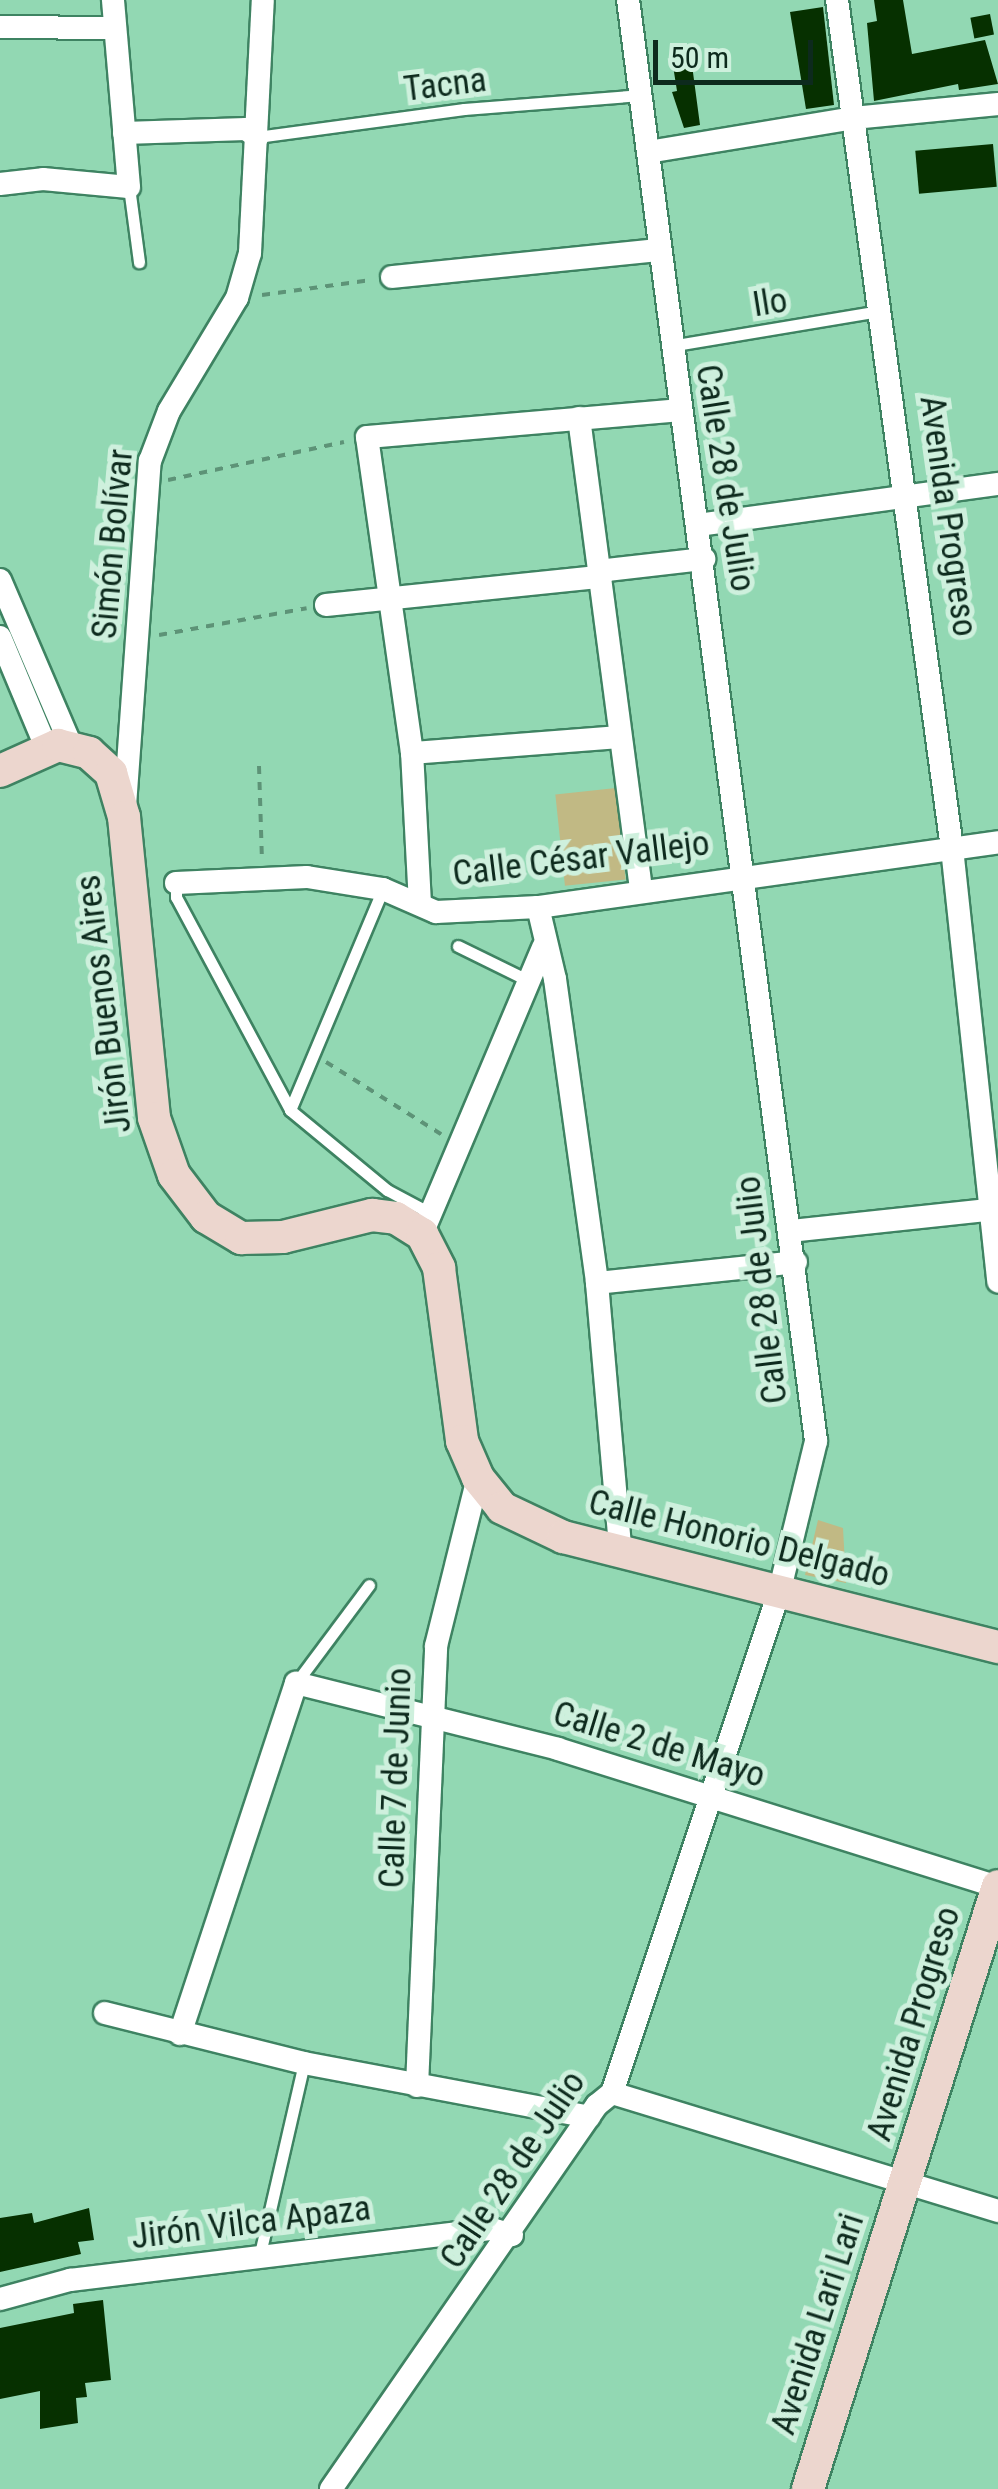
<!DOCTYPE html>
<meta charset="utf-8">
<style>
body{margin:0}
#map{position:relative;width:998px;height:2489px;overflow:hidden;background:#92d8b3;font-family:"Roboto Condensed",sans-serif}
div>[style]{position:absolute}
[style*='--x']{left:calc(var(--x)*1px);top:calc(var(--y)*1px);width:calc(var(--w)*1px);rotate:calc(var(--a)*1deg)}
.green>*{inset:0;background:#c1b984;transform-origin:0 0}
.building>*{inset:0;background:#063000;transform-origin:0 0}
.path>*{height:4px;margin-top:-2px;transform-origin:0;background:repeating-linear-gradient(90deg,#5d9377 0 8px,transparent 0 16px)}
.roads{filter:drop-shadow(2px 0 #3e8362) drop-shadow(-2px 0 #3e8362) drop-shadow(0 2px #3e8362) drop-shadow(0 -2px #3e8362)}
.lane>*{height:11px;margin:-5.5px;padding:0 5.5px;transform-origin:5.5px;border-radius:5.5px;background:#fff}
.street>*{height:22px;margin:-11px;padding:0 11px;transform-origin:11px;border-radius:11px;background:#fff}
.secondary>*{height:32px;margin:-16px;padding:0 16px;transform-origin:16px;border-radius:16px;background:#ecd6ce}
span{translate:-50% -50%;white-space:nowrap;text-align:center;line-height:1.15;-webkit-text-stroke:10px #cef0dd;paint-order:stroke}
.street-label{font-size:35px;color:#0d2a1d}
.scale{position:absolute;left:653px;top:40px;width:160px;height:45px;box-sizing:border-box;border:5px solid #0d2a1d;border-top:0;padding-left:12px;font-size:30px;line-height:35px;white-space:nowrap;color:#0d2a1d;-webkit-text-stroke:8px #cef0dd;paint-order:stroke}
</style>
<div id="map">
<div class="green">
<div style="left:616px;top:788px;width:92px;height:61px;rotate:84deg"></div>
<div style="clip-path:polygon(818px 1520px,843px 1528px,846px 1583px,805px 1575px)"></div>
</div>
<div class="building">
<div style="clip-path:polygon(874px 0,903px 0,912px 54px,985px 40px,998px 84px,959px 90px,958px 84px,874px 101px,867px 23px,877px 21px)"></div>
<div style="clip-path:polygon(823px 7px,834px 105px,806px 109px,790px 12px)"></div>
<div style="left:990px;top:14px;width:21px;height:20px;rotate:79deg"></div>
<div style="clip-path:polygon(690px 50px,700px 125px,684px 128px,672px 92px,677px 91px,671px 53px)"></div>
<div style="left:993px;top:144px;width:43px;height:78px;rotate:85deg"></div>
<div style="clip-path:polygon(89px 2208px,94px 2240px,78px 2242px,81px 2254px,0 2272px,0 2218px,32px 2213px,34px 2223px)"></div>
<div style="clip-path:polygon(103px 2300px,111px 2380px,85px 2383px,87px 2397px,76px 2398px,78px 2423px,40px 2429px,40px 2391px,0 2399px,0 2328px,74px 2313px,73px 2304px)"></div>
</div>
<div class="path">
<div style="--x:262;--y:295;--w:110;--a:-7.8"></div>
<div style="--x:168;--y:480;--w:180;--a:-12.2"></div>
<div style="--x:159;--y:635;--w:150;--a:-10.3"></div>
<div style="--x:259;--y:766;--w:94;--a:88.2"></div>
<div style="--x:326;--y:1062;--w:136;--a:32.1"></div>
</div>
<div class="roads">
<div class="lane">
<div style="--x:257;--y:137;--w:209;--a:-7.7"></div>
<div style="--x:464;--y:109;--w:177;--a:-4.5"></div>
<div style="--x:129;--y:187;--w:76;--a:82.4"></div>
<div style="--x:670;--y:346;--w:212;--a:-9.5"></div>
<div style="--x:176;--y:883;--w:14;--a:90"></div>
<div style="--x:176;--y:897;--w:242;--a:61.8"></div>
<div style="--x:290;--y:1110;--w:126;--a:39.5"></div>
<div style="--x:387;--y:1190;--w:49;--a:28.1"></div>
<div style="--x:458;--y:946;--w:79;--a:26.2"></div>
<div style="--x:290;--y:1110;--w:240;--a:-67.2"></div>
<div style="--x:296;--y:1683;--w:122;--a:-53.3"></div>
<div style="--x:259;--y:2258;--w:200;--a:-77"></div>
</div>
<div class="street">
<div style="--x:837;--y:0;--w:856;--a:82.28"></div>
<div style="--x:952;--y:848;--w:436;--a:83.9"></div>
<div style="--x:0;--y:27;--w:113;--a:0.5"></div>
<div style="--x:124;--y:133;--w:122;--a:-1.9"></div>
<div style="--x:246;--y:129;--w:14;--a:36"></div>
<div style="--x:648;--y:152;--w:208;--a:-9.4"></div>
<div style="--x:853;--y:118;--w:146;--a:-5.5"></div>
<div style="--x:0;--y:184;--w:43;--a:-6.6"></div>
<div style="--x:43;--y:179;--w:86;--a:5.3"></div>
<div style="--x:129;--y:187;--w:188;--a:-94.9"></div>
<div style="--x:392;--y:277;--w:269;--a:-5.8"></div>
<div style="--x:579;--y:418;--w:474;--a:82.5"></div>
<div style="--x:698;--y:525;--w:303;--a:-7.8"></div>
<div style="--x:0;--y:580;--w:181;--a:66.8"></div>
<div style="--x:326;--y:605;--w:273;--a:-5.9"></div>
<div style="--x:598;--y:577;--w:11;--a:-38"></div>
<div style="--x:607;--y:570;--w:98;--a:-6.5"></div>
<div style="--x:0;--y:637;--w:119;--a:67.3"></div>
<div style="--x:412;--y:753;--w:207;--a:-4.4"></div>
<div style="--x:125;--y:806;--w:346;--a:-85.9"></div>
<div style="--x:150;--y:461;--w:53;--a:-69.2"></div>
<div style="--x:169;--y:411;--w:132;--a:-59"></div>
<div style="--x:237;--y:298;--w:47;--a:-73.9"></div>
<div style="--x:250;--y:253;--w:253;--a:-87.1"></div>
<div style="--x:176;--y:883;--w:131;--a:-2.6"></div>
<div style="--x:307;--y:877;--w:77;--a:9"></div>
<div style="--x:383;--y:889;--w:58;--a:23.5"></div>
<div style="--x:436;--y:912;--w:102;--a:-2.8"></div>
<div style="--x:538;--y:907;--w:465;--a:-8"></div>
<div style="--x:420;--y:904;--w:151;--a:-93"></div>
<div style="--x:412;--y:753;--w:319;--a:-98.1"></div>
<div style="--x:367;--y:437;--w:313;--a:-4.9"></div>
<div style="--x:538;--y:907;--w:74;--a:76.7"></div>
<div style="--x:555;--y:979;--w:307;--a:82.1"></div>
<div style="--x:597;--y:1283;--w:265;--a:85"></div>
<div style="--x:791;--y:1231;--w:199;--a:-6.1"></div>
<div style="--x:422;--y:1234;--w:311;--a:-67.1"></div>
<div style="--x:597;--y:1283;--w:200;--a:-6"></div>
<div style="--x:105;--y:2013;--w:205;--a:14.1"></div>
<div style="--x:304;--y:2063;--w:290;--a:10.7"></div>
<div style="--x:180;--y:2034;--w:370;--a:-71.7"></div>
<div style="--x:296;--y:1683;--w:270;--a:14.1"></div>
<div style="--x:558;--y:1749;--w:461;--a:17.4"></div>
<div style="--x:417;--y:2086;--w:440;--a:-87.5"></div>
<div style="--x:436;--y:1646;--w:173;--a:-76"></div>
<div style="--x:612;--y:2093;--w:404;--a:17"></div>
<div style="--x:0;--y:2299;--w:73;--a:-15.2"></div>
<div style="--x:70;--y:2280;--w:425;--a:-6.9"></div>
<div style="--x:492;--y:2229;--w:21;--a:17"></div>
<div style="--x:331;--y:2489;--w:467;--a:-55.3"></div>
<div style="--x:597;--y:2105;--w:19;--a:-39"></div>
<div style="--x:612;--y:2093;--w:531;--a:-71.57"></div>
<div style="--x:780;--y:1589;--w:152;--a:-76.3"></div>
<div style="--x:816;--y:1441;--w:1453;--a:-97.43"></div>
</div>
<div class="secondary">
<div style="--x:0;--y:771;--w:64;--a:-24.1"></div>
<div style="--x:58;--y:745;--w:32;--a:14"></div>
<div style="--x:89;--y:753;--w:30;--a:42"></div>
<div style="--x:111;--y:773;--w:46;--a:73.5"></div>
<div style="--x:124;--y:817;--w:302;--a:84.3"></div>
<div style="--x:154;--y:1118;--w:60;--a:70.7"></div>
<div style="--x:174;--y:1175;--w:53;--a:52.7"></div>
<div style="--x:206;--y:1217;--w:41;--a:31"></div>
<div style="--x:241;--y:1238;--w:42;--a:-1.4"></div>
<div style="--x:283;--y:1237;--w:92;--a:-13.9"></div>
<div style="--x:372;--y:1215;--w:24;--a:7"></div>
<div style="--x:396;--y:1218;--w:31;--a:32"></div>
<div style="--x:422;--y:1234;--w:38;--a:63"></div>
<div style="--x:439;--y:1268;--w:175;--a:82.4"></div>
<div style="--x:462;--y:1441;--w:40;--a:66.6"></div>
<div style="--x:478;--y:1478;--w:38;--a:51"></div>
<div style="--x:502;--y:1508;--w:68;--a:25.4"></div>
<div style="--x:563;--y:1537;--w:449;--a:14.2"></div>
<div style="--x:808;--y:2489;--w:632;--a:-72.51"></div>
</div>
</div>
<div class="street-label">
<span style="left:445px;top:85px;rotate:-7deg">Tacna</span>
<span style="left:770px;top:303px;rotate:-9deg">Ilo</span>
<span style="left:725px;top:478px;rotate:81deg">Calle 28 de Julio</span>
<span style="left:948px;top:516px;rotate:82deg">Avenida Progreso</span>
<span style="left:113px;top:544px;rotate:-85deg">Simón Bolívar</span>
<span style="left:581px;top:859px;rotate:-7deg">Calle César Vallejo</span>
<span style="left:104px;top:1004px;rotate:-97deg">Jirón Buenos Aires</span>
<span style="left:762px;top:1290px;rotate:-97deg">Calle 28 de Julio</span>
<span style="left:739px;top:1539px;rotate:14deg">Calle Honorio Delgado</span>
<span style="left:659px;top:1745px;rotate:17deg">Calle 2 de Mayo</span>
<span style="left:396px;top:1778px;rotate:-88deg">Calle 7 de Junio</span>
<span style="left:914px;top:2024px;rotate:-73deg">Avenida Progreso</span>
<span style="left:513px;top:2170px;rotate:-56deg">Calle 28 de Julio</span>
<span style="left:251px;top:2223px;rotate:-7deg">Jirón Vilca Apaza</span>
<span style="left:818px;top:2324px;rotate:-72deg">Avenida Lari Lari</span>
</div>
<div class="scale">50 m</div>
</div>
